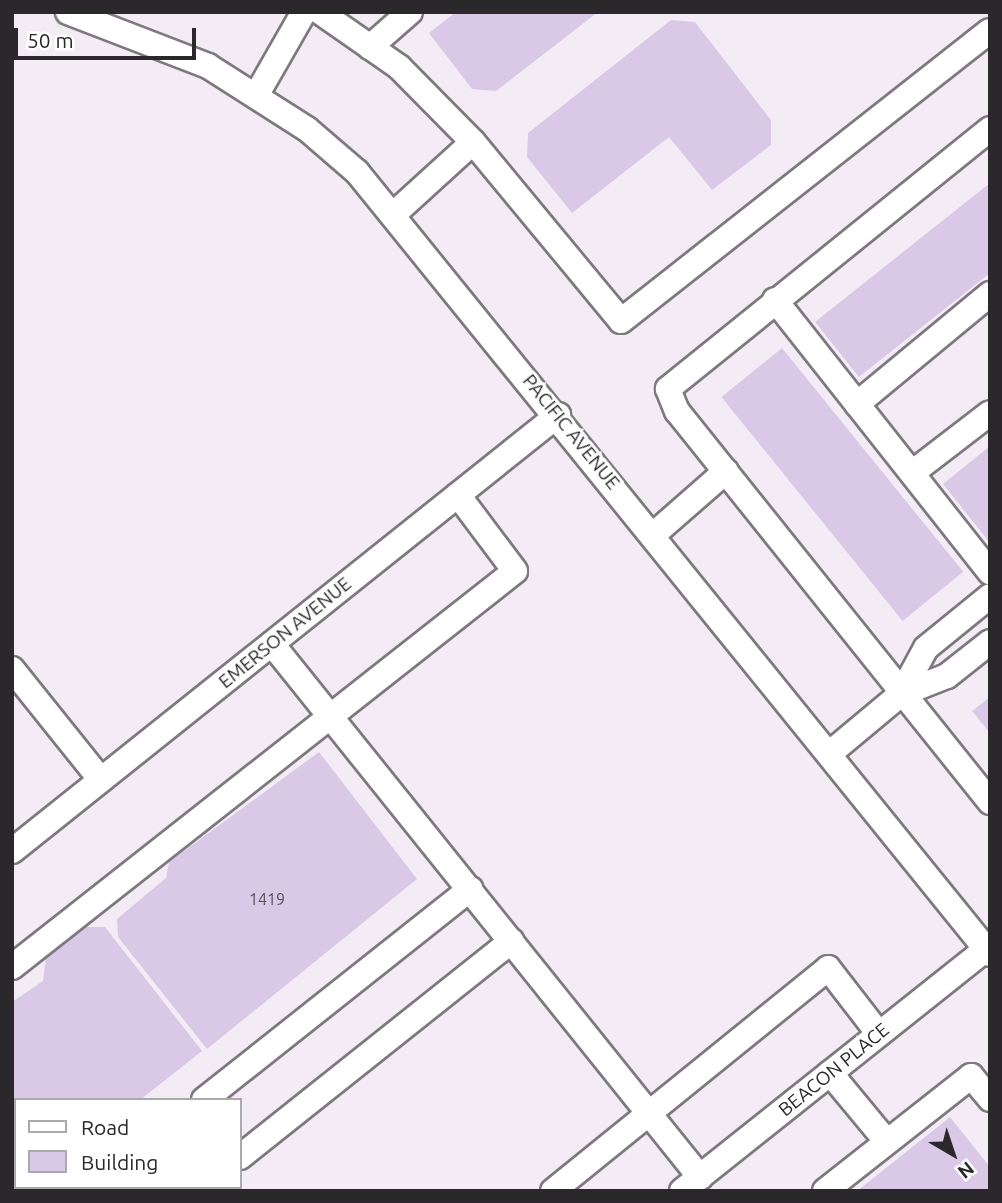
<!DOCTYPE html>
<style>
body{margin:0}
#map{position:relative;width:1002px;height:1203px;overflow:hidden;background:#f4ecf5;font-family:Ubuntu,sans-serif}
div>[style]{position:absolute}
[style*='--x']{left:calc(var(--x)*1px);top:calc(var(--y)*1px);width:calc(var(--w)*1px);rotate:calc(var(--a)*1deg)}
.building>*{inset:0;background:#d9c9e7;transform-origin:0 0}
.roads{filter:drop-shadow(2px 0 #7f7880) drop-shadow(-2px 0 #7f7880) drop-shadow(0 2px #7f7880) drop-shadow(0 -2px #7f7880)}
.minor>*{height:24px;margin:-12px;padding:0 12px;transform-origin:12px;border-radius:12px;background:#fff}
span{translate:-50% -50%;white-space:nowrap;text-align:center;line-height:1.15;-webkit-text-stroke:6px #fff;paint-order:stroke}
.number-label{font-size:16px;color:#56505b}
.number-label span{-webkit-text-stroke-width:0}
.street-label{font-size:19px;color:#2b282c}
.frame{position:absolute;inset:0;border:14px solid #2b282c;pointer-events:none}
.legend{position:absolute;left:14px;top:1098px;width:228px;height:91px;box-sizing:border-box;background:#fff;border:2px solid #aaa9ab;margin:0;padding:9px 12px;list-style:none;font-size:21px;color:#2b282c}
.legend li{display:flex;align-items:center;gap:14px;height:35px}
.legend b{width:35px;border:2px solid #aaa9ab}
.north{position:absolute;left:918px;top:1119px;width:70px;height:70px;-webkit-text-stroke:5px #fff;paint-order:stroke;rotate:141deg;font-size:19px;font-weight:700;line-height:28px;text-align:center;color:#2b282c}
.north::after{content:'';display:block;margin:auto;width:24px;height:32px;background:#2b282c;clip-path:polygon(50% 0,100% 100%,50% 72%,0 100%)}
.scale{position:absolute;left:14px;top:28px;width:182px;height:32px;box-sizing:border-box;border:4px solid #2b282c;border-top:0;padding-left:9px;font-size:21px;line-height:24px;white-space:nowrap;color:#2b282c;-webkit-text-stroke:5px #fff;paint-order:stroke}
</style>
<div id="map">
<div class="building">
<div style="clip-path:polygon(456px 12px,598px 12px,496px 91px,472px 89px,429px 33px)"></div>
<div style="clip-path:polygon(671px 20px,695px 22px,771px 120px,771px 145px,712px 190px,669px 137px,572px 213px,527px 157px,528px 133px)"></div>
<div style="clip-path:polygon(990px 183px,990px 273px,859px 377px,815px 322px)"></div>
<div style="left:782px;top:348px;width:288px;height:78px;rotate:51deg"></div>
<div style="clip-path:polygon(990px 446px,990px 543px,943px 484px)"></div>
<div style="clip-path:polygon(990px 697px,990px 733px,972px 711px)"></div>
<div style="clip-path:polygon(319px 752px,417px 879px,207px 1049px,118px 937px,117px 919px,166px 878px,169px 862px)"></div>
<div style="clip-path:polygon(86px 927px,105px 927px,202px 1051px,140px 1100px,16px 1100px,16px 1187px,27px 1187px,12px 1190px,12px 1002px,43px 981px,46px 957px)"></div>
<div style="clip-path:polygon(950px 1117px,990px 1167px,990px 1191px,857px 1191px)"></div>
</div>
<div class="roads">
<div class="minor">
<div style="--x:68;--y:12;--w:150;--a:21.1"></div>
<div style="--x:208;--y:66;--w:117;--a:32.5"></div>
<div style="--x:307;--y:129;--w:66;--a:40.7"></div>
<div style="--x:357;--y:172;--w:1006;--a:51.01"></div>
<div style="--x:320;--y:12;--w:96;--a:34.8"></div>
<div style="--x:399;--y:67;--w:105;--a:45.4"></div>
<div style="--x:370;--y:47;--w:53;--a:-41.2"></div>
<div style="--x:257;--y:94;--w:95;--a:-60.2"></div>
<div style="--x:990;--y:129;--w:414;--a:141.1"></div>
<div style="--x:668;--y:389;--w:24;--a:68"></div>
<div style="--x:677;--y:411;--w:501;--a:51.32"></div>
<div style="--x:395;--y:213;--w:105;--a:-42.3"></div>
<div style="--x:473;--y:142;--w:232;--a:50.4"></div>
<div style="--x:621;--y:321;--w:469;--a:-38.2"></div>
<div style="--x:775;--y:300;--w:347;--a:51.7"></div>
<div style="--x:857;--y:404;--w:173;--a:-39.6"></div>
<div style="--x:912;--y:473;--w:98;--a:-37.6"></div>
<div style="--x:653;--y:535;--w:97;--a:-41.2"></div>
<div style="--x:272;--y:644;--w:684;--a:51.24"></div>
<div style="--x:12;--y:669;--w:142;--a:51.3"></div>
<div style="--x:901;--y:694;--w:52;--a:-61.5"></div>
<div style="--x:926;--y:648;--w:82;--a:-39.1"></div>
<div style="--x:829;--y:754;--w:94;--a:-39.8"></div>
<div style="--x:901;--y:694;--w:49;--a:-21.4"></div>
<div style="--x:947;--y:676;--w:55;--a:-38.3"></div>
<div style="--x:12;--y:851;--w:699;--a:-38.61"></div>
<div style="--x:12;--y:967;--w:640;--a:-38.21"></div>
<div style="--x:515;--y:571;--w:95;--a:-126.9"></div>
<div style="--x:830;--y:1073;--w:89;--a:50.4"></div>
<div style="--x:204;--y:1100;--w:340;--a:-38.4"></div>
<div style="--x:240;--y:1157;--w:347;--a:-38.5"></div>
<div style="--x:89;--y:1191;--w:6;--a:-45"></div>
<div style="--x:197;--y:1191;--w:6;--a:-39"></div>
<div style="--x:553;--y:1191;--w:354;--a:-39"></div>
<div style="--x:828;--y:968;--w:83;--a:52.3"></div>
<div style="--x:682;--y:1191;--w:394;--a:-38.5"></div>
<div style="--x:825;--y:1191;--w:186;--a:-38.2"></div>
<div style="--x:971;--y:1076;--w:30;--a:50"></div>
</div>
</div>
<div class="number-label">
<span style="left:267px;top:899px">1419</span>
</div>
<div class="street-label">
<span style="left:571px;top:432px;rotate:51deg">PACIFIC AVENUE</span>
<span style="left:285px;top:633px;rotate:-39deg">EMERSON AVENUE</span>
<span style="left:834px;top:1070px;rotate:-39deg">BEACON PLACE</span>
</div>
<div class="frame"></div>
<ul class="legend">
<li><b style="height:9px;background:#fff"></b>Road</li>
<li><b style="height:19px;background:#d9c9e7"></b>Building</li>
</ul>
<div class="north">N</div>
<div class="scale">50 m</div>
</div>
